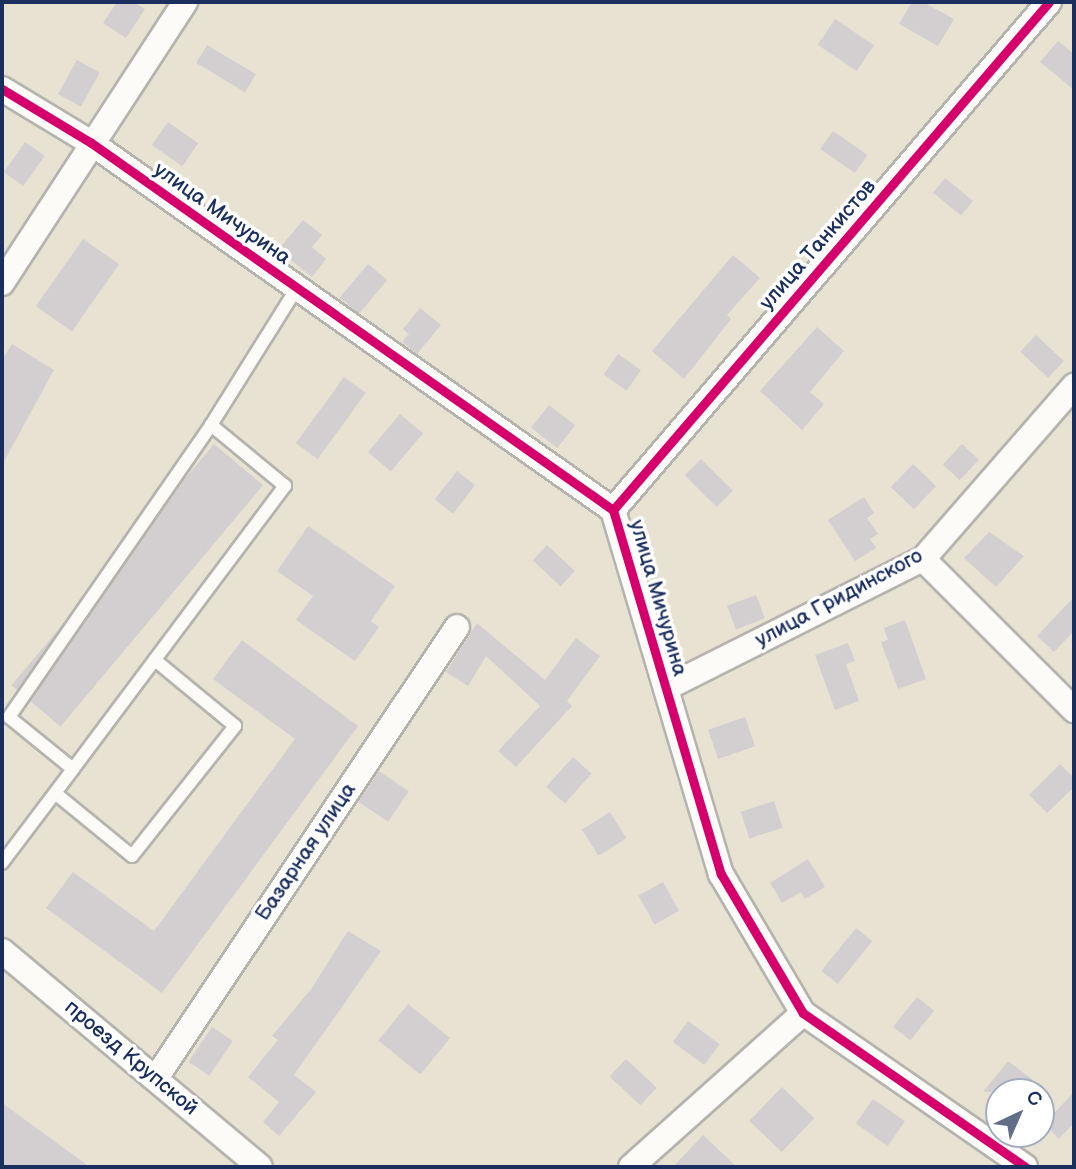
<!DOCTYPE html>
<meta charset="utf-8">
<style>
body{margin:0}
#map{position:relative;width:1076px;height:1169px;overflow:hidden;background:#e8e2d2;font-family:"Balsamiq Sans",sans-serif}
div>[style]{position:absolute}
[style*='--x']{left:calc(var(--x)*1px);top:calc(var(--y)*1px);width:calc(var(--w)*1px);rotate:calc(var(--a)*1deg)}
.building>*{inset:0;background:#d3cfd0;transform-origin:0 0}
.roads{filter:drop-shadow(2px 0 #b5b3ad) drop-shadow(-2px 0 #b5b3ad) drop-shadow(0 2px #b5b3ad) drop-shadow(0 -2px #b5b3ad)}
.lane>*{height:12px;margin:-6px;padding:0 6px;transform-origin:6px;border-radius:6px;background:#fcfbf8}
.street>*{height:24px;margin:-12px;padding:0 12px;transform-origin:12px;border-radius:12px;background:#fcfbf8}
.cycleway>*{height:9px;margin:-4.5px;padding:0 4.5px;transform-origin:4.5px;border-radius:4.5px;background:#d6006c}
span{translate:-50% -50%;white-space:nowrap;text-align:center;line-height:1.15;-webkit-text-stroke:7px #fff;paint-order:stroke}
.street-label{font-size:21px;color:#1b2f5e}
.frame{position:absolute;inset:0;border:4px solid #1b2f5e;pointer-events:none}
.north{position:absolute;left:985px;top:1078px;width:70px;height:70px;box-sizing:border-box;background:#fff;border:2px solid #a4acbf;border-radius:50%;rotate:44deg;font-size:19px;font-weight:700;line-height:28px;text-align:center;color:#1b2f5e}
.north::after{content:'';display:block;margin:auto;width:24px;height:32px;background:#636e87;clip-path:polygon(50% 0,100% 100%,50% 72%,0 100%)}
</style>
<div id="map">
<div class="building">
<div style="clip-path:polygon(117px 2px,134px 2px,145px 9px,126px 38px,103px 23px)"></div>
<div style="clip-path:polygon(912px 2px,923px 2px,954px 19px,938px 46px,899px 24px)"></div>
<div style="left:835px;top:19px;width:47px;height:31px;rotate:34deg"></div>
<div style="clip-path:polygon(1058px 41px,1074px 54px,1074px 90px,1040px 62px)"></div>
<div style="left:207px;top:45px;width:57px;height:21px;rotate:31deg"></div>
<div style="left:77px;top:60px;width:26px;height:39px;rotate:29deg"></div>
<div style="left:168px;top:122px;width:37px;height:28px;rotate:35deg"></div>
<div style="left:833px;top:131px;width:42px;height:22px;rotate:35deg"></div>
<div style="left:25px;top:142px;width:24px;height:37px;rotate:35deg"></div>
<div style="left:945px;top:178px;width:36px;height:19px;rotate:39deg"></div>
<div style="clip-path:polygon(303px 220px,322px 235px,312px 247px,326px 259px,312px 277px,278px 250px)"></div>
<div style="left:83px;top:239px;width:44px;height:82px;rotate:35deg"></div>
<div style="clip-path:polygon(733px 255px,760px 278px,727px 315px,731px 319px,684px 379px,652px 351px)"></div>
<div style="left:368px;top:264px;width:25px;height:44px;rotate:40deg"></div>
<div style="clip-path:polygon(420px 308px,441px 325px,417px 354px,402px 342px,409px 334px,403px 329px)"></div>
<div style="clip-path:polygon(817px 327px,844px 351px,810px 392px,824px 404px,802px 430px,760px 391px)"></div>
<div style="left:1036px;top:335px;width:38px;height:23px;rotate:43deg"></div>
<div style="clip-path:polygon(12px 344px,54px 370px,2px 465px,2px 360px)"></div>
<div style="left:618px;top:354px;width:28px;height:25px;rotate:35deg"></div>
<div style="left:344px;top:377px;width:27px;height:82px;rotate:36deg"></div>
<div style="left:549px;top:405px;width:33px;height:29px;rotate:38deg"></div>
<div style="left:400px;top:414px;width:30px;height:50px;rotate:40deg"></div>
<div style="left:214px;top:444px;width:64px;height:315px;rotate:40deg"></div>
<div style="left:962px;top:444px;width:23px;height:28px;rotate:43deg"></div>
<div style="left:701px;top:459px;width:45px;height:23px;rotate:45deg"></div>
<div style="left:913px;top:464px;width:32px;height:32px;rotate:44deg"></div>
<div style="left:457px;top:471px;width:23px;height:36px;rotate:38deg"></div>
<div style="clip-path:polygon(864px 497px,874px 513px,867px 518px,878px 534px,870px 539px,876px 548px,855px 561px,828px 520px)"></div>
<div style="clip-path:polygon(308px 526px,395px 586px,371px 621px,379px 627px,355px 661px,296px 620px,313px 596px,277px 571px)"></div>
<div style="clip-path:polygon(989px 532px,1024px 556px,996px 587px,964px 558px)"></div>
<div style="left:547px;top:545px;width:38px;height:21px;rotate:43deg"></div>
<div style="left:756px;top:595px;width:25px;height:31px;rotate:69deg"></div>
<div style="clip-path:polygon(1074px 597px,1074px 631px,1054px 652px,1037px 636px)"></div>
<div style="clip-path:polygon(905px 620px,926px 679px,898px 689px,881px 642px,888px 640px,884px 628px)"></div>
<div style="clip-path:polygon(477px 623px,545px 680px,576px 638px,600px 656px,567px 701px,572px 706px,516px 767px,498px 751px,540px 706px,486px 656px,468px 686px,446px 672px)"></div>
<div style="clip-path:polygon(242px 640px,358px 726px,162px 993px,46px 908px,73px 872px,154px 931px,295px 739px,213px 679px)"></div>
<div style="clip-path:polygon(848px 643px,855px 661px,846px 664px,859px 701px,835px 710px,815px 655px)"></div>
<div style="left:745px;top:717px;width:31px;height:39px;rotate:71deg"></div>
<div style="left:573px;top:757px;width:25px;height:40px;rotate:42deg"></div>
<div style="clip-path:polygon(1060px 764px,1074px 778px,1074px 787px,1047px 813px,1029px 795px)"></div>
<div style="left:379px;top:771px;width:36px;height:37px;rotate:34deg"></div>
<div style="left:774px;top:801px;width:28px;height:35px;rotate:72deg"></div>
<div style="left:610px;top:812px;width:31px;height:33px;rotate:58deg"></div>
<div style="clip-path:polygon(808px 859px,825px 887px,805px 899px,801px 892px,782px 903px,770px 883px)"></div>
<div style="left:663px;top:882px;width:33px;height:28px;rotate:61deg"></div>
<div style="left:856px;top:928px;width:21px;height:55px;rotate:39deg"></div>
<div style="clip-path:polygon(348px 931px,381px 951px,294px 1075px,316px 1092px,279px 1136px,263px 1122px,279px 1102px,248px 1077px,278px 1040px,272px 1036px,311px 989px)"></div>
<div style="left:917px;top:997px;width:22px;height:38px;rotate:39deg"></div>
<div style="left:408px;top:1004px;width:54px;height:47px;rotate:39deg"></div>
<div style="left:688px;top:1021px;width:39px;height:26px;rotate:36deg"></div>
<div style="left:212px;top:1027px;width:25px;height:42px;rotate:34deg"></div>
<div style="left:626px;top:1059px;width:42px;height:24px;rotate:43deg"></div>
<div style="clip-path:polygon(1008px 1061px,1033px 1080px,1023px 1092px,983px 1092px)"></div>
<div style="left:782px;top:1087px;width:45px;height:47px;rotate:44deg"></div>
<div style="clip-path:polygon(1074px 1092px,1074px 1123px,1059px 1139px,1044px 1124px)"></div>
<div style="left:873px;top:1099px;width:39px;height:30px;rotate:35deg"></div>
<div style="clip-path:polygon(2px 1103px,90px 1167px,2px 1167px)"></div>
<div style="clip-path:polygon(703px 1135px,737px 1167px,673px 1167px)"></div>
</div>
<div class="roads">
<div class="lane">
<div style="--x:73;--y:769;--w:354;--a:-53.2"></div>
<div style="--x:285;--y:486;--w:96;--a:-140.5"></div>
<div style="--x:55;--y:793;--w:99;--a:39.3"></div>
<div style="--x:132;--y:856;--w:166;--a:-51.6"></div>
<div style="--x:235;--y:726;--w:104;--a:-140.5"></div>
<div style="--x:2;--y:863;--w:118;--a:-52.9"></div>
<div style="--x:73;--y:769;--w:82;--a:-140.9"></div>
<div style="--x:9;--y:717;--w:355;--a:-55.3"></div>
<div style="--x:211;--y:425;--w:162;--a:-57.9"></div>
</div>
<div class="street">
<div style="--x:2;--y:89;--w:103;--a:31.1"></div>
<div style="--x:90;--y:142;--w:639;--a:35.13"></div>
<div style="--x:613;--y:510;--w:380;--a:73.5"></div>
<div style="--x:721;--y:874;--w:161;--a:59.5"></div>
<div style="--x:803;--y:1013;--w:270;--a:34.7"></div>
<div style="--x:2;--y:283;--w:335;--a:-56.9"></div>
<div style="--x:613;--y:510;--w:669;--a:-49.36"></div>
<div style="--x:923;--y:559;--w:214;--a:45"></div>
<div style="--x:666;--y:688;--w:288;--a:-26.7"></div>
<div style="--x:923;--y:559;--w:230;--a:-48.9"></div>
<div style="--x:2;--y:951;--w:336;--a:39.9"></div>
<div style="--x:156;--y:1078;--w:542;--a:-56.28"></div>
<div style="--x:631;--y:1167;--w:231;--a:-41.8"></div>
</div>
</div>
<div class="cycleway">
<div style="--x:2;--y:89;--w:103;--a:31.1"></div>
<div style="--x:90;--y:142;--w:639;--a:35.13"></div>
<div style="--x:613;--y:510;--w:380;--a:73.5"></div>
<div style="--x:721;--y:874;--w:161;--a:59.5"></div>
<div style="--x:803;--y:1013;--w:270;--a:34.7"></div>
<div style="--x:613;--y:510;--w:669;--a:-49.36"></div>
</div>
<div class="street-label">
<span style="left:222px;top:214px;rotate:35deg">улица Мичурина</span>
<span style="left:818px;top:245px;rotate:-49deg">улица Танкистов</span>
<span style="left:658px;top:598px;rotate:74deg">улица Мичурина</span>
<span style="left:839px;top:598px;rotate:-28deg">улица Гридинского</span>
<span style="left:306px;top:852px;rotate:-56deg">Базарная улица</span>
<span style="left:131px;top:1058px;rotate:40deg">проезд Крупской</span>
</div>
<div class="frame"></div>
<div class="north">С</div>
</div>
